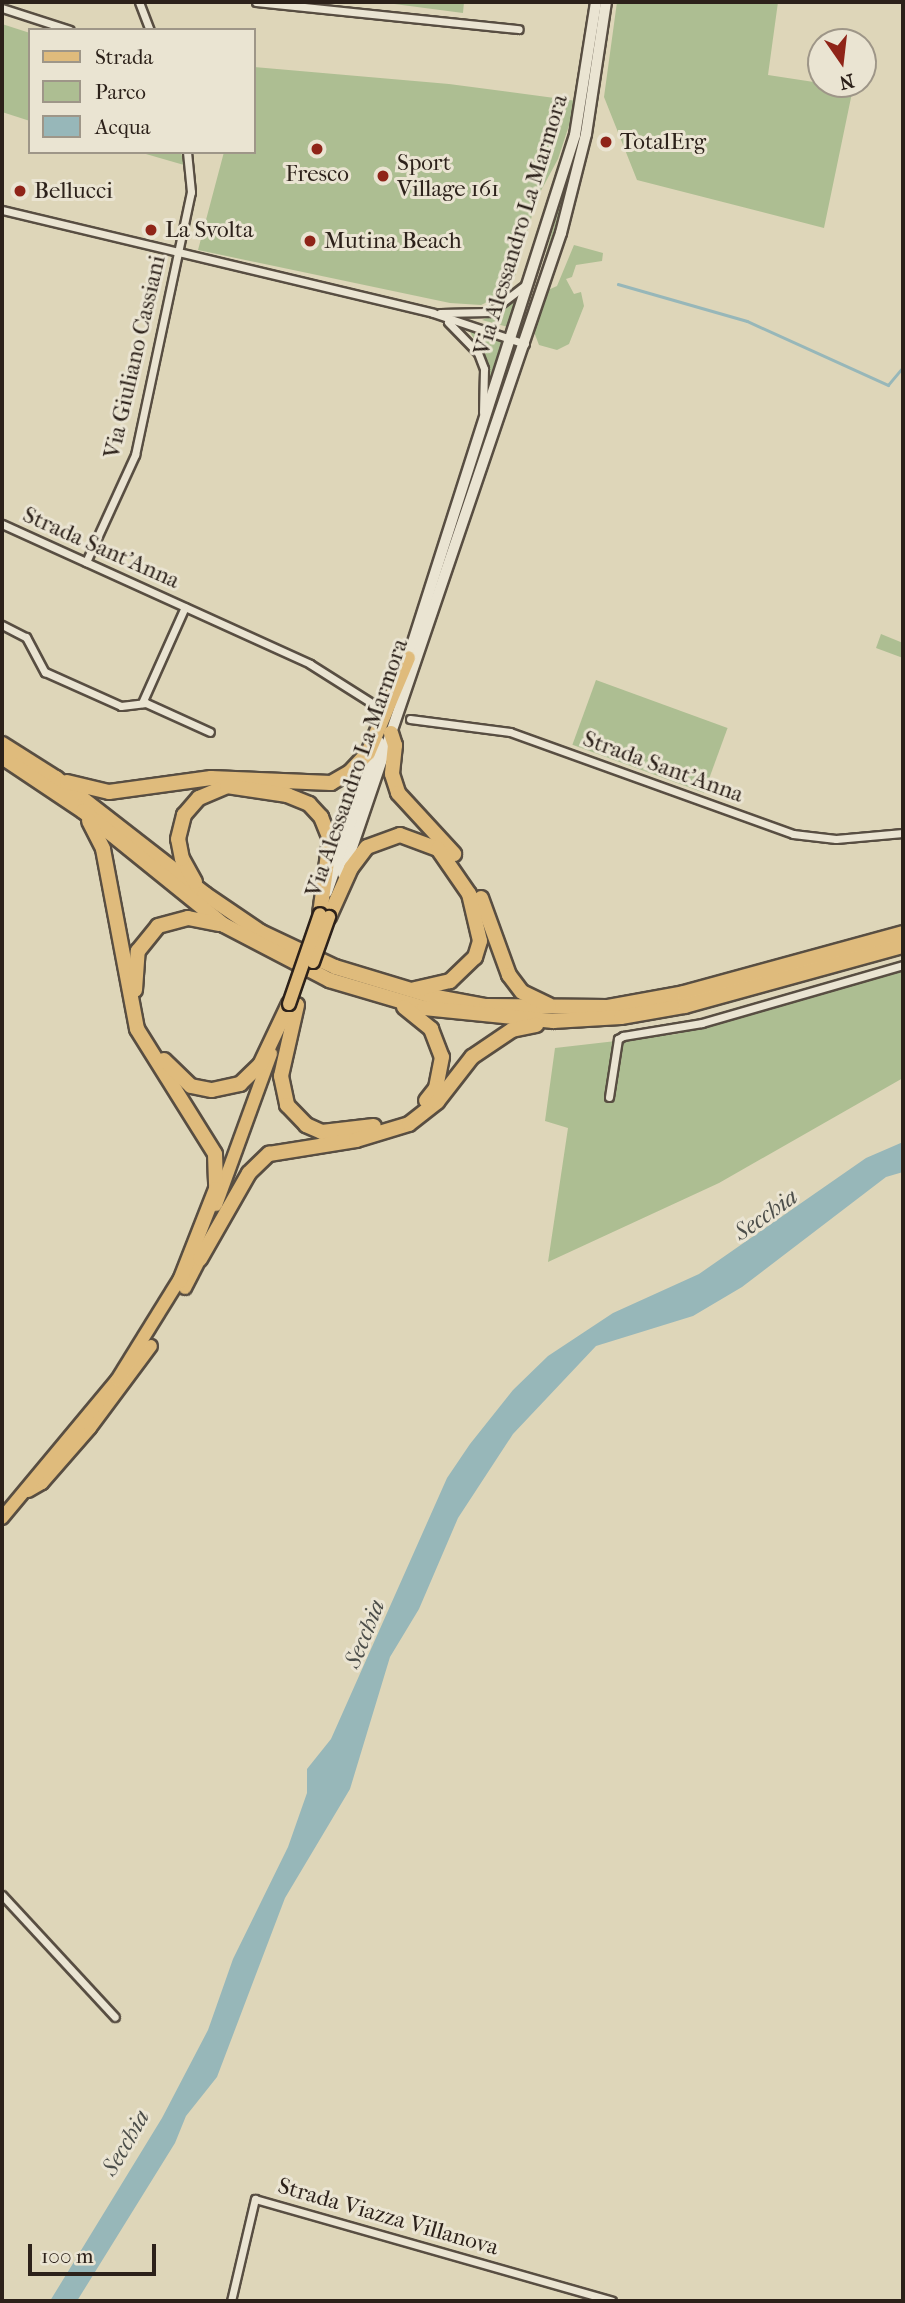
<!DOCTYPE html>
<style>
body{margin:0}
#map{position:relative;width:905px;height:2303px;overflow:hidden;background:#ded6b9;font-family:"IM FELL French Canon",serif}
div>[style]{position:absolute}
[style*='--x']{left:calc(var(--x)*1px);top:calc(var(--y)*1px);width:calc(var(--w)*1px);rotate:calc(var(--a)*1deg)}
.green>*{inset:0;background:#adbe92;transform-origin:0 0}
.water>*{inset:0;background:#97b7b9}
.stream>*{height:2.5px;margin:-1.25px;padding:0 1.25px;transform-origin:1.25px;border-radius:1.25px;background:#97b7b9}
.roads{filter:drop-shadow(2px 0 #584e42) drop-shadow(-2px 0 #584e42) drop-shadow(0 2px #584e42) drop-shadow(0 -2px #584e42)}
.street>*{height:7px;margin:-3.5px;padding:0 3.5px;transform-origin:3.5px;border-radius:3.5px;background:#eae4d2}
.secondary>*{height:10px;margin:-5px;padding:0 5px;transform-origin:5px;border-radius:5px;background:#eae4d2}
.primary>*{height:12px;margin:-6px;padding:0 6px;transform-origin:6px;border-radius:6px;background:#dfbb7c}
.highway>*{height:14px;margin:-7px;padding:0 7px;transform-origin:7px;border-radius:7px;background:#dfbb7c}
.bridges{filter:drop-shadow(2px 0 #2c211a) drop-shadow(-2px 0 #2c211a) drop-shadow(0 2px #2c211a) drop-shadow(0 -2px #2c211a)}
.primary-bridge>*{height:12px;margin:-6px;padding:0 6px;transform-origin:6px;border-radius:6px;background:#dfbb7c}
.dots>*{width:19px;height:19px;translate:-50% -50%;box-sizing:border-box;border:4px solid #eae4d2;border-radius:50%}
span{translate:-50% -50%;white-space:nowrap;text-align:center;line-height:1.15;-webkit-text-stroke:6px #eae4d2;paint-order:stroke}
.poi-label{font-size:23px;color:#2c211a}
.left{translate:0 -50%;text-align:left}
.street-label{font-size:23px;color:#2c211a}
.water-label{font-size:24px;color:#4c4e4a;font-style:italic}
.frame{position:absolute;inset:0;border:4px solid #2c211a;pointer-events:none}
.legend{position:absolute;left:28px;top:28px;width:228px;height:126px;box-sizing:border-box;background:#eae4d2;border:2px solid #9e9688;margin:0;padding:9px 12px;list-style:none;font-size:21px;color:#2c211a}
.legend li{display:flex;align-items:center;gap:14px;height:35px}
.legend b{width:35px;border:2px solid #9e9688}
.north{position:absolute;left:807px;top:28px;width:70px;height:70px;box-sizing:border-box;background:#eae4d2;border:2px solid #9e9688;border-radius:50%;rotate:166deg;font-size:19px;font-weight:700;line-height:28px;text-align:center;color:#2c211a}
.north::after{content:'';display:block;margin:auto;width:24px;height:32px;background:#8f2418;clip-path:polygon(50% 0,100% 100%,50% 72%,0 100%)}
.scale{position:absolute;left:28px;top:2244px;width:128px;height:32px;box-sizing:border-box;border:4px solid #2c211a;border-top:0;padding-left:9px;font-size:21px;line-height:24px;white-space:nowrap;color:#2c211a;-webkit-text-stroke:5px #eae4d2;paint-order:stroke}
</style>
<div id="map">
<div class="green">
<div style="clip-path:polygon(379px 2px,464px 2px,463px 13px)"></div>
<div style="clip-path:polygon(617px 2px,778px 2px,768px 75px,853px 88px,824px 228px,637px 180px,604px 97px)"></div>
<div style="clip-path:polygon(2px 24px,30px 33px,30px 121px,2px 112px)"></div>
<div style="clip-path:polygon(254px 67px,449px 84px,577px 101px,558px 159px,537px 198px,515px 276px,504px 294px,481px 305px,450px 303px,198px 250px,224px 152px,254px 152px)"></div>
<div style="clip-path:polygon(139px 152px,181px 152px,184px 165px)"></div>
<div style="clip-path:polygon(573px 158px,556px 234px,523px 326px,545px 257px)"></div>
<div style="clip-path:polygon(574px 245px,603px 253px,602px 261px,576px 265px,572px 277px,566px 279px,574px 294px,581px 292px,584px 306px,569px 344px,557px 350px,539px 345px,534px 332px,548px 290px,557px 286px)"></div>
<div style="clip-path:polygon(517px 299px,508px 327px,482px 320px,498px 313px)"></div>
<div style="clip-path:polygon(470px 332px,502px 341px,489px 380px,483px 355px)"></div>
<div style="clip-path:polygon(881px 634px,903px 643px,903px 658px,876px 648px)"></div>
<div style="left:596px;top:680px;width:140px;height:69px;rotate:20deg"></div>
<div style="clip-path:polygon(903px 971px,903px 1078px,719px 1183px,548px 1262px,568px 1128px,545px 1121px,555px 1048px,677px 1034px)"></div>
</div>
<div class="water">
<div style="clip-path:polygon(903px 1142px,903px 1172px,886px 1177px,742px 1287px,693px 1316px,596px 1346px,513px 1434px,458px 1518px,419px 1609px,390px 1657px,350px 1789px,285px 1898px,217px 2077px,186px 2116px,175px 2143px,77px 2301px,50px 2301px,162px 2118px,208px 2030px,233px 1959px,288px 1847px,307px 1793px,307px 1769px,331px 1739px,447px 1478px,470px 1444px,513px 1390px,548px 1356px,613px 1313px,699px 1274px,866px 1158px)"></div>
</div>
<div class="stream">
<div style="--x:618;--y:284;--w:134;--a:16"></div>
<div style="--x:747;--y:321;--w:155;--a:24.4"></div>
<div style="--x:888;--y:385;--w:23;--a:-50"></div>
</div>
<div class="roads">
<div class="street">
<div style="--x:139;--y:2;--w:30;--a:69"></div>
<div style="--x:256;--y:2;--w:264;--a:5.9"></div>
<div style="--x:2;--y:8;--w:71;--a:17.9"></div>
<div style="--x:2;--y:210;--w:443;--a:13.4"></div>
<div style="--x:433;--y:313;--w:97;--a:18.6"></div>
<div style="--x:440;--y:313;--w:50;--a:-1.1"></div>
<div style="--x:490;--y:312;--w:43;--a:-37.4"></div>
<div style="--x:448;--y:322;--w:43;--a:45.9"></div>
<div style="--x:478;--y:353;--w:17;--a:69"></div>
<div style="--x:484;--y:369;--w:43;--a:91.3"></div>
<div style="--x:2;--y:524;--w:338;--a:24.4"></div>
<div style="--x:310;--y:664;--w:80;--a:32.3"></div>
<div style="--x:86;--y:562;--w:118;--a:-65.4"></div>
<div style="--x:135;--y:455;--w:269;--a:-78"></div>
<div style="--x:191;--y:192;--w:40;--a:-95.7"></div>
<div style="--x:2;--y:625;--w:27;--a:27"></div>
<div style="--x:26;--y:637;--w:40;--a:62"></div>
<div style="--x:45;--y:672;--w:83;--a:24.1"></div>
<div style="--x:121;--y:706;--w:25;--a:-7"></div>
<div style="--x:146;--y:703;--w:70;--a:24.4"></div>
<div style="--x:142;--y:703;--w:105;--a:-65.9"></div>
<div style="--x:410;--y:719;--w:101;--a:7.4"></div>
<div style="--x:510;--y:732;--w:301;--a:19.8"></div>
<div style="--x:793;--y:834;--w:43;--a:6.6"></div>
<div style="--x:836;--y:839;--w:67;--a:-5.1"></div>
<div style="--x:609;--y:1097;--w:59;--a:-81.2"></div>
<div style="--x:618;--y:1039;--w:6;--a:-31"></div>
<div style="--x:623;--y:1036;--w:80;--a:-9.3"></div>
<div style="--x:702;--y:1023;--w:209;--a:-16.1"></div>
<div style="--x:2;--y:1895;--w:166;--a:47.2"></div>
<div style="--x:231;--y:2301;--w:105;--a:-76.8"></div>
<div style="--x:255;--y:2199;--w:371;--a:15.9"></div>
</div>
<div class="secondary">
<div style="--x:406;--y:664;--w:555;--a:-72.28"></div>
<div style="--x:575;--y:135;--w:135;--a:-81"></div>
<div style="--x:343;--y:874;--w:677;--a:-71.22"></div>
<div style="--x:561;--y:233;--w:102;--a:-75.8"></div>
<div style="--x:586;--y:134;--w:134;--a:-81.4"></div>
<div style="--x:327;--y:892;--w:159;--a:-70.9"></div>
</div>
<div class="primary">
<div style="--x:216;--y:1205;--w:161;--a:-70"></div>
<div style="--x:185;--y:1288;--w:42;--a:-62.8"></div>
<div style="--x:28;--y:1491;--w:16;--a:-30"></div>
<div style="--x:42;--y:1483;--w:73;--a:-48.9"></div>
<div style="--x:90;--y:1428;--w:102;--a:-53.4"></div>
<div style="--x:2;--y:1518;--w:180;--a:-50.2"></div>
<div style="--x:117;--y:1380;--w:127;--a:-58.2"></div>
</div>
<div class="highway">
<div style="--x:391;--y:733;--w:13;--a:72"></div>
<div style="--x:395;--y:745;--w:29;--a:96"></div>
<div style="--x:392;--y:774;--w:20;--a:72"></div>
<div style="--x:398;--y:793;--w:83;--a:47.4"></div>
<div style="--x:2;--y:744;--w:64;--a:32.2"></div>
<div style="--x:56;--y:778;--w:189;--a:37.9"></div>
<div style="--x:205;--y:894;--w:68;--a:34.2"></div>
<div style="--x:261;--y:932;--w:82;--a:25.3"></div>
<div style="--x:335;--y:967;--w:100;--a:16.8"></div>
<div style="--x:431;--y:996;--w:56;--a:10.3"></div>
<div style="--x:486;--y:1006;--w:122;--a:0.5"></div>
<div style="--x:608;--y:1007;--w:77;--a:-10.4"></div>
<div style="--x:684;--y:993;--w:227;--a:-15.3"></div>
<div style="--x:2;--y:757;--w:97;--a:33.7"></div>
<div style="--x:83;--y:811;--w:181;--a:39"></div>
<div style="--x:224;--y:925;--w:119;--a:27.6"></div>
<div style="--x:329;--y:980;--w:99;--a:16.4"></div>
<div style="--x:424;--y:1008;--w:130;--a:5.8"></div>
<div style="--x:553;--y:1021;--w:68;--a:-3.4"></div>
<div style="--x:621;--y:1017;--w:65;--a:-9.8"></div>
<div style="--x:685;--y:1006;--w:226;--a:-15.4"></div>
<div style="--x:67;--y:782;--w:43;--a:13.4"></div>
<div style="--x:109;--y:792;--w:103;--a:-7.8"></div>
<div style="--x:211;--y:778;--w:120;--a:2.4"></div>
<div style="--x:331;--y:783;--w:22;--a:-30"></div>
<div style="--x:350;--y:772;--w:26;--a:-47"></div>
<div style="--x:368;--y:753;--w:103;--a:-67.2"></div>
<div style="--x:89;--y:821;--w:31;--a:63"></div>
<div style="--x:103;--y:849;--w:183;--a:79.3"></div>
<div style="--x:137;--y:1029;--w:147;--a:58"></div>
<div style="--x:215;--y:1154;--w:35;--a:88"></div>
<div style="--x:216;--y:1189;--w:99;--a:111.4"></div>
<div style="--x:195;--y:882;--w:26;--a:-119"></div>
<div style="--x:182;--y:859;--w:20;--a:-101"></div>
<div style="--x:178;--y:839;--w:25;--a:-76"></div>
<div style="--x:184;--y:815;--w:23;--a:-49"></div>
<div style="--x:199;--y:798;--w:30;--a:-23"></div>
<div style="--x:227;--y:786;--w:61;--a:8.5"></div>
<div style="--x:287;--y:795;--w:24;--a:22"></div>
<div style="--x:309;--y:804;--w:18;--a:47"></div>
<div style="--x:321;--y:817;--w:24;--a:68"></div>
<div style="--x:330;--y:839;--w:76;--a:97.6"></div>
<div style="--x:481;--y:898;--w:82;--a:70"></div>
<div style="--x:509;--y:975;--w:21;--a:53"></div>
<div style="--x:522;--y:992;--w:30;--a:26"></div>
<div style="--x:329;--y:917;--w:54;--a:-65.8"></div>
<div style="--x:351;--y:868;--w:26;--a:-53"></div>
<div style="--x:367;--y:847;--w:35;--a:-20"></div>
<div style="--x:400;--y:835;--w:40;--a:20.2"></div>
<div style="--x:438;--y:849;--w:55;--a:55.4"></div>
<div style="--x:469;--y:894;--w:48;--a:76.8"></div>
<div style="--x:480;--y:941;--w:17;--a:107"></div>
<div style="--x:475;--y:957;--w:35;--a:136"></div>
<div style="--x:450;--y:981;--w:37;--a:167"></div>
<div style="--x:135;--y:990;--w:39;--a:-86"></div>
<div style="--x:138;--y:951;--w:32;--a:-51"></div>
<div style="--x:158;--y:926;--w:31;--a:-15"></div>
<div style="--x:188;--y:918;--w:31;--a:11"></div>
<div style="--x:297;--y:1005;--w:73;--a:102.7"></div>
<div style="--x:281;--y:1076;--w:30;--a:78"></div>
<div style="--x:287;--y:1105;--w:28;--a:46"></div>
<div style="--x:306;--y:1125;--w:17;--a:24"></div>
<div style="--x:322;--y:1132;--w:52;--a:-6.6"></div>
<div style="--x:404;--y:1007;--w:35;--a:39"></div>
<div style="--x:431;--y:1029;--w:30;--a:69"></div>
<div style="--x:442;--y:1057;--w:32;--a:101"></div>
<div style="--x:436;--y:1088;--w:16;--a:128"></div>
<div style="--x:164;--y:1060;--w:37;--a:44"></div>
<div style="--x:191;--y:1086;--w:21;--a:11"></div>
<div style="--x:212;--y:1090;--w:29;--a:-12"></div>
<div style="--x:240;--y:1084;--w:28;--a:-44"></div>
<div style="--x:260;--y:1065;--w:68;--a:-64.6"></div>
<div style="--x:200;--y:1259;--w:99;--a:-60.3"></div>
<div style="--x:249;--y:1173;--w:28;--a:-44"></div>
<div style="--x:269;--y:1154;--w:88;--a:-9.1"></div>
<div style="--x:356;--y:1140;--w:55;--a:-16.8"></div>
<div style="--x:409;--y:1124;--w:36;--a:-38"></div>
<div style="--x:437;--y:1102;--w:57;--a:-52.1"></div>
<div style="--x:472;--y:1057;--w:48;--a:-34"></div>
<div style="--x:512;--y:1030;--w:25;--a:-12"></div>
</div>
</div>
<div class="bridges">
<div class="primary-bridge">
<div style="--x:313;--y:962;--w:48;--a:-70.4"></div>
<div style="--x:289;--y:1004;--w:95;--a:-71"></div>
</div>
</div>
<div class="dots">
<div style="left:606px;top:142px;background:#8f2418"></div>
<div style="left:317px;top:149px;background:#8f2418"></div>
<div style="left:383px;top:176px;background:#8f2418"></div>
<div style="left:20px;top:191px;background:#8f2418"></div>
<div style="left:151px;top:230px;background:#8f2418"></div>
<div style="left:310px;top:241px;background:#8f2418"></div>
</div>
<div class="poi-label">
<span class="left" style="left:620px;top:142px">TotalErg</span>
<span class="left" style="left:397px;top:176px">Sport<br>Village 161</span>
<span style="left:317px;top:174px">Fresco</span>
<span class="left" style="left:34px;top:191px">Bellucci</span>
<span class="left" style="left:165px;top:230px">La Svolta</span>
<span class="left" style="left:324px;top:241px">Mutina Beach</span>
</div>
<div class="street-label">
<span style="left:521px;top:225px;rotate:-73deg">Via Alessandro La Marmora</span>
<span style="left:135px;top:357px;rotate:-77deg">Via Giuliano Cassiani</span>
<span style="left:101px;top:548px;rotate:24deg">Strada Sant'Anna</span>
<span style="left:663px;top:767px;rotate:20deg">Strada Sant'Anna</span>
<span style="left:357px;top:768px;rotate:-71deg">Via Alessandro La Marmora</span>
<span style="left:388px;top:2217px;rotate:16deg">Strada Viazza Villanova</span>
</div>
<div class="water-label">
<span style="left:766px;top:1215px;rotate:-35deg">Secchia</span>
<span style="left:365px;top:1634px;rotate:-68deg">Secchia</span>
<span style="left:126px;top:2143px;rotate:-60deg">Secchia</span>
</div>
<div class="frame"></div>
<ul class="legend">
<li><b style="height:9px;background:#dfbb7c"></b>Strada</li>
<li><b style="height:19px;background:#adbe92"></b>Parco</li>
<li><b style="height:19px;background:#97b7b9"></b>Acqua</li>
</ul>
<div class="north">N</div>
<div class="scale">100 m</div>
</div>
